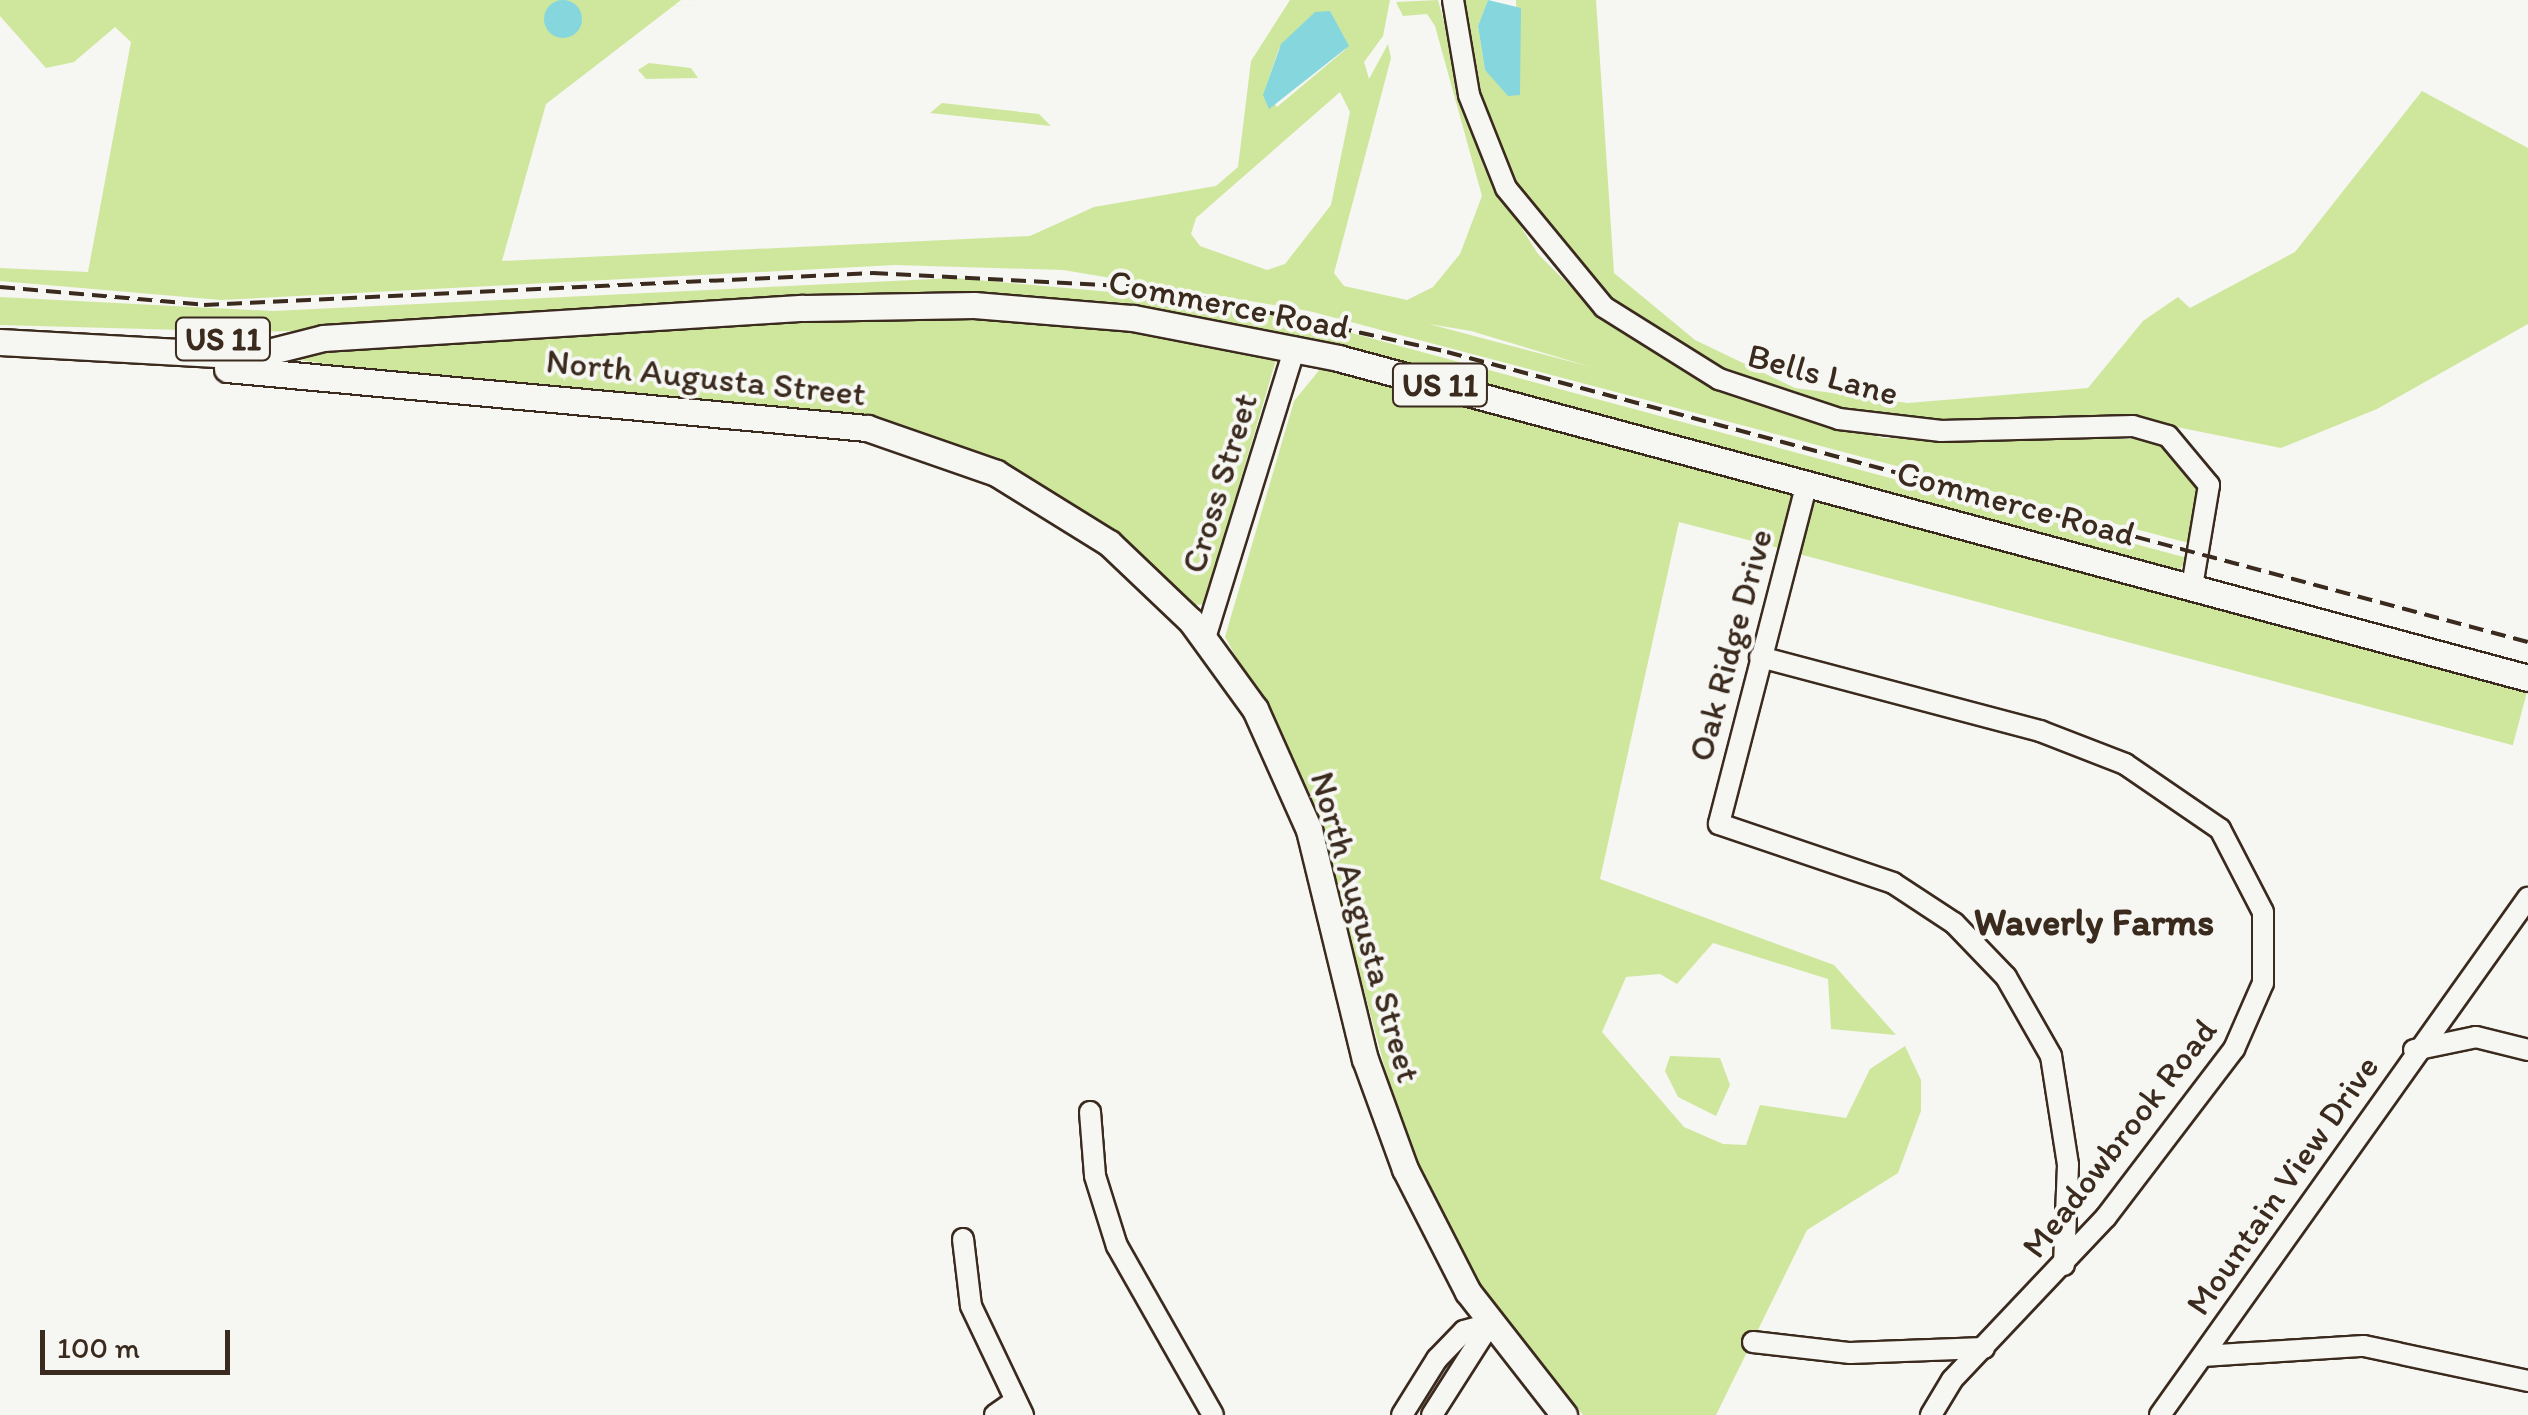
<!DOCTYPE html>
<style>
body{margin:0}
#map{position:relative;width:2528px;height:1415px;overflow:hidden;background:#f6f6f2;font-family:Itim,sans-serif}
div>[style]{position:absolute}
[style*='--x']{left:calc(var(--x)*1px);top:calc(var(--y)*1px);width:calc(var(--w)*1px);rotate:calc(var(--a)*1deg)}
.green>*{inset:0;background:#cfe79d;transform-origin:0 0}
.water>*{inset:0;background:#85d7dd}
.round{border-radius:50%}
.roads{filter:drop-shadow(2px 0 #3b2a1e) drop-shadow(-2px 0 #3b2a1e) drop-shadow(0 2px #3b2a1e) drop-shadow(0 -2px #3b2a1e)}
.minor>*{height:20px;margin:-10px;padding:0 10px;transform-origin:10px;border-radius:10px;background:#f6f6f2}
.major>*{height:25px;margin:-12.5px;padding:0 12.5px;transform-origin:12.5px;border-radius:12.5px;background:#f6f6f2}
.rail>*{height:4px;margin-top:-2px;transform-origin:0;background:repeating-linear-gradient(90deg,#3b2a1e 0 15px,transparent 0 23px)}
span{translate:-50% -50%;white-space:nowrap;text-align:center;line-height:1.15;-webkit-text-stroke:8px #f6f6f2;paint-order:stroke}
.shield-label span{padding:2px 8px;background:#f6f6f2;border:2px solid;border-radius:8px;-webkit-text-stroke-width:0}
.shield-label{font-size:32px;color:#3b2a1e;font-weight:700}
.street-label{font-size:35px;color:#3b2a1e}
.neighbourhood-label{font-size:38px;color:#3b2a1e;font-weight:700}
.scale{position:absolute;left:40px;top:1330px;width:190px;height:45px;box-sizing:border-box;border:5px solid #3b2a1e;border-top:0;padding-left:12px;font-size:30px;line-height:35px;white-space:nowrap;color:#3b2a1e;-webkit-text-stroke:8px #f6f6f2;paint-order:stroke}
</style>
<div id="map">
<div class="green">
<div style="clip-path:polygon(evenodd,0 0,681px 0,546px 104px,502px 261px,1030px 236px,1094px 207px,1216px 186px,1238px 167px,1251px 61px,1290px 0,1390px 0,1383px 36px,1364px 62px,1369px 79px,1388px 44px,1391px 58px,1334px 273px,1344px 286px,1407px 300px,1433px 287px,1460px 254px,1482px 196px,1435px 26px,1427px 14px,1403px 16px,1396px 2px,1438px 0,1484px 168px,1538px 254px,1607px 323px,1737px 398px,1883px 438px,2153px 439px,2181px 456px,2202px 494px,2196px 545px,1309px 311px,1063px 270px,895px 265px,221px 300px,0 281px,0 268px,88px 272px,131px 42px,115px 27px,74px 62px,46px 68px,0 16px,0 0,1330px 11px,1346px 49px,1277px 107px,1265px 90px,1279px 48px,1330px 11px,0 0,1340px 92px,1350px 112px,1331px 205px,1285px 264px,1267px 270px,1200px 246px,1191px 234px,1196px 218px,1340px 92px,0 0,1429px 324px,1471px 331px,1591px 367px,1429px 324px)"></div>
<div style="clip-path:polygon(1460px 0,1488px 0,1478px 26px,1485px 70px,1519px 95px,1516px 0,1596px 0,1614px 273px,1695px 340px,1795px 388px,1908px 403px,2088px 388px,2143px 321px,2178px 297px,2190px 308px,2295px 252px,2422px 91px,2528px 148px,2528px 324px,2377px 409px,2281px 448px,2137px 419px,1945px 424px,1851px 415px,1714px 371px,1613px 308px,1517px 193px,1478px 96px)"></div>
<div style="clip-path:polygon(649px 63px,691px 68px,698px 78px,646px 79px,638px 70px)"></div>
<div style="clip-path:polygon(942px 103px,1039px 114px,1051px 126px,930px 113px)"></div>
<div style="clip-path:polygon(955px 278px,1178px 298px,1318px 324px,2191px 559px,2173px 574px,1082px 306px,258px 332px,0 325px,0 297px,273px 311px)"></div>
<div style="clip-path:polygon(957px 315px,1124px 327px,1276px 360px,1204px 604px,1189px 606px,966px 453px,277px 357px,740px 321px)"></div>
<div style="clip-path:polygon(1321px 368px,1792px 494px,1783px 549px,1679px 522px,1600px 879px,1834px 965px,1896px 1035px,1831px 1029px,1828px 979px,1713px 943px,1677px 984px,1660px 974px,1626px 977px,1602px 1032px,1684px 1127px,1723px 1144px,1746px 1145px,1760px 1105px,1846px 1118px,1870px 1069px,1905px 1046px,1921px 1080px,1921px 1111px,1898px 1173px,1807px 1230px,1716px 1415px,1583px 1415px,1470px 1274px,1399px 1120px,1311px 795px,1225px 637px,1294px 401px)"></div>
<div style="left:1814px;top:498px;width:739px;height:58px;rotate:15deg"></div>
<div style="clip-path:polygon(1670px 1056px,1720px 1058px,1730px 1085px,1716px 1116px,1678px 1097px,1665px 1071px)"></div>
</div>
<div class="water">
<div style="clip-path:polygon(1488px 0,1521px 8px,1520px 95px,1508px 96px,1485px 70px,1478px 26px)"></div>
<div class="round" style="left:544px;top:0;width:38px;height:38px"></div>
<div style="clip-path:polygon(1330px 11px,1349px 46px,1269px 109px,1263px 95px,1281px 44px,1315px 12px)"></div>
</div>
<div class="roads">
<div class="minor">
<div style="--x:1453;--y:0;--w:96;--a:80.4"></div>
<div style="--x:1469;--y:95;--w:100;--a:68.3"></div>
<div style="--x:1506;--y:188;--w:154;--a:50.5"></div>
<div style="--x:1604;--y:307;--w:136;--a:32.1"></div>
<div style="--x:1719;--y:379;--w:126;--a:18.4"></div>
<div style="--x:1839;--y:419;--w:103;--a:6.7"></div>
<div style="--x:1941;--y:431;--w:192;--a:-1.5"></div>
<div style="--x:2133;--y:426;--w:36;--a:16"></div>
<div style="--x:2168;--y:436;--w:64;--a:50.1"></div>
<div style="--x:2209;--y:485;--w:103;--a:99.5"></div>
<div style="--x:1807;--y:483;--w:352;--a:104.5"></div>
<div style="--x:1719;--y:824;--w:184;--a:18.7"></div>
<div style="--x:1893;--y:883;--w:73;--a:33.3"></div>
<div style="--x:1954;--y:923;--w:75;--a:46.1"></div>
<div style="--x:2006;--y:977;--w:91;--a:60.3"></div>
<div style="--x:2051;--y:1056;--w:110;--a:81.1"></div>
<div style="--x:2068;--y:1165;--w:100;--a:92.3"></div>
<div style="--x:1205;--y:638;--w:304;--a:-72.8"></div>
<div style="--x:1760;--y:657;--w:290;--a:14.8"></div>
<div style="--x:2040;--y:731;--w:91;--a:21.2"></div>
<div style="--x:2125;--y:764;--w:115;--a:34.4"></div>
<div style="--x:2220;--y:829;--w:93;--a:62.6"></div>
<div style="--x:2263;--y:912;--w:71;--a:90"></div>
<div style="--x:2263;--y:983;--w:72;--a:113.7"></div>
<div style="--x:2234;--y:1049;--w:211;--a:127.3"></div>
<div style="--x:2106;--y:1217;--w:224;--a:133.4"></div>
<div style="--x:1952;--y:1380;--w:41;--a:121"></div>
<div style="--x:2414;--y:1050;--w:63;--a:-11.8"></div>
<div style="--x:2476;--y:1037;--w:54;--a:14"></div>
<div style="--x:1090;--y:1112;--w:64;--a:85.5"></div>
<div style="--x:1095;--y:1176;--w:73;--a:72.6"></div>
<div style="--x:1117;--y:1246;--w:194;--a:60.4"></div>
<div style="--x:963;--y:1239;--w:67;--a:83.2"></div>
<div style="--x:971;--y:1306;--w:121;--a:64.5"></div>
<div style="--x:1753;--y:1342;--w:98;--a:6.5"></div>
<div style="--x:1850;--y:1353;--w:134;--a:-2.1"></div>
<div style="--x:2203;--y:1356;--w:161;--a:-3.6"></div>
<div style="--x:2364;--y:1346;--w:168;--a:12"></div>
<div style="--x:995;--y:1415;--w:24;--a:-35"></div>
<div style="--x:1402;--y:1415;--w:66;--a:-58"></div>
<div style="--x:1437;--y:1359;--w:39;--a:-46"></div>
<div style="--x:1464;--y:1331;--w:27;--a:-15"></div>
<div style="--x:1432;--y:1415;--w:108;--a:-57.5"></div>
<div style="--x:2160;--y:1415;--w:635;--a:-54.56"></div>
</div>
<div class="major">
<div style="--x:0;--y:342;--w:252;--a:3.2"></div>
<div style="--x:252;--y:356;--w:73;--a:-14.2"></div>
<div style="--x:323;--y:338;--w:481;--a:-3.6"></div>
<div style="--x:803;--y:308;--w:171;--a:-1"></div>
<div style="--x:974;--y:305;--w:160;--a:4.7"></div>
<div style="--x:1133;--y:318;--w:209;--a:11"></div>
<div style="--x:1338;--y:358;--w:1232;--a:15.05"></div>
<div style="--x:227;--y:369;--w:643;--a:5.27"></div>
<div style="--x:867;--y:428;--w:137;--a:19.2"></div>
<div style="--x:996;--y:473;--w:133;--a:31.8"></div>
<div style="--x:1109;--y:543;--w:113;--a:43.6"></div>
<div style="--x:1191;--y:621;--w:109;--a:54"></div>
<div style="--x:1255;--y:709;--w:133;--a:65.9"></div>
<div style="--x:1309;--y:830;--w:236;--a:76.3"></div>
<div style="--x:1365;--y:1059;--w:117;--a:70"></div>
<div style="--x:1405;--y:1169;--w:138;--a:62.9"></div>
<div style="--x:1468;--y:1292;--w:156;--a:52"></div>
</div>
</div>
<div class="rail">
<div style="--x:0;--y:287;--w:205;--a:5"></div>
<div style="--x:204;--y:305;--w:670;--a:-2.74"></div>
<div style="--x:873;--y:273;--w:284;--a:3"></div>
<div style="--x:1157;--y:288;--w:297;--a:12.4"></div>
<div style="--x:1447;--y:352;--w:1119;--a:15.02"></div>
</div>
<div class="shield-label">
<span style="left:223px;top:339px">US 11</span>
<span style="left:1440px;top:385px">US 11</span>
</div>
<div class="street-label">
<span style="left:1229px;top:304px;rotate:11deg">Commerce Road</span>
<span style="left:1823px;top:374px;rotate:15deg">Bells Lane</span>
<span style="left:706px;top:377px;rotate:6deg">North Augusta Street</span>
<span style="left:1219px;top:483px;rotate:-73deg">Cross Street</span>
<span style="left:2016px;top:503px;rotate:15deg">Commerce Road</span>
<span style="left:1730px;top:645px;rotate:-75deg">Oak Ridge Drive</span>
<span style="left:1366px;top:927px;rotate:74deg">North Augusta Street</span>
<span style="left:2119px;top:1138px;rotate:-52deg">Meadowbrook Road</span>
<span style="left:2282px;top:1185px;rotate:-55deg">Mountain View Drive</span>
</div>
<div class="neighbourhood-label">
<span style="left:2094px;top:923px">Waverly Farms</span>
</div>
<div class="scale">100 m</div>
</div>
